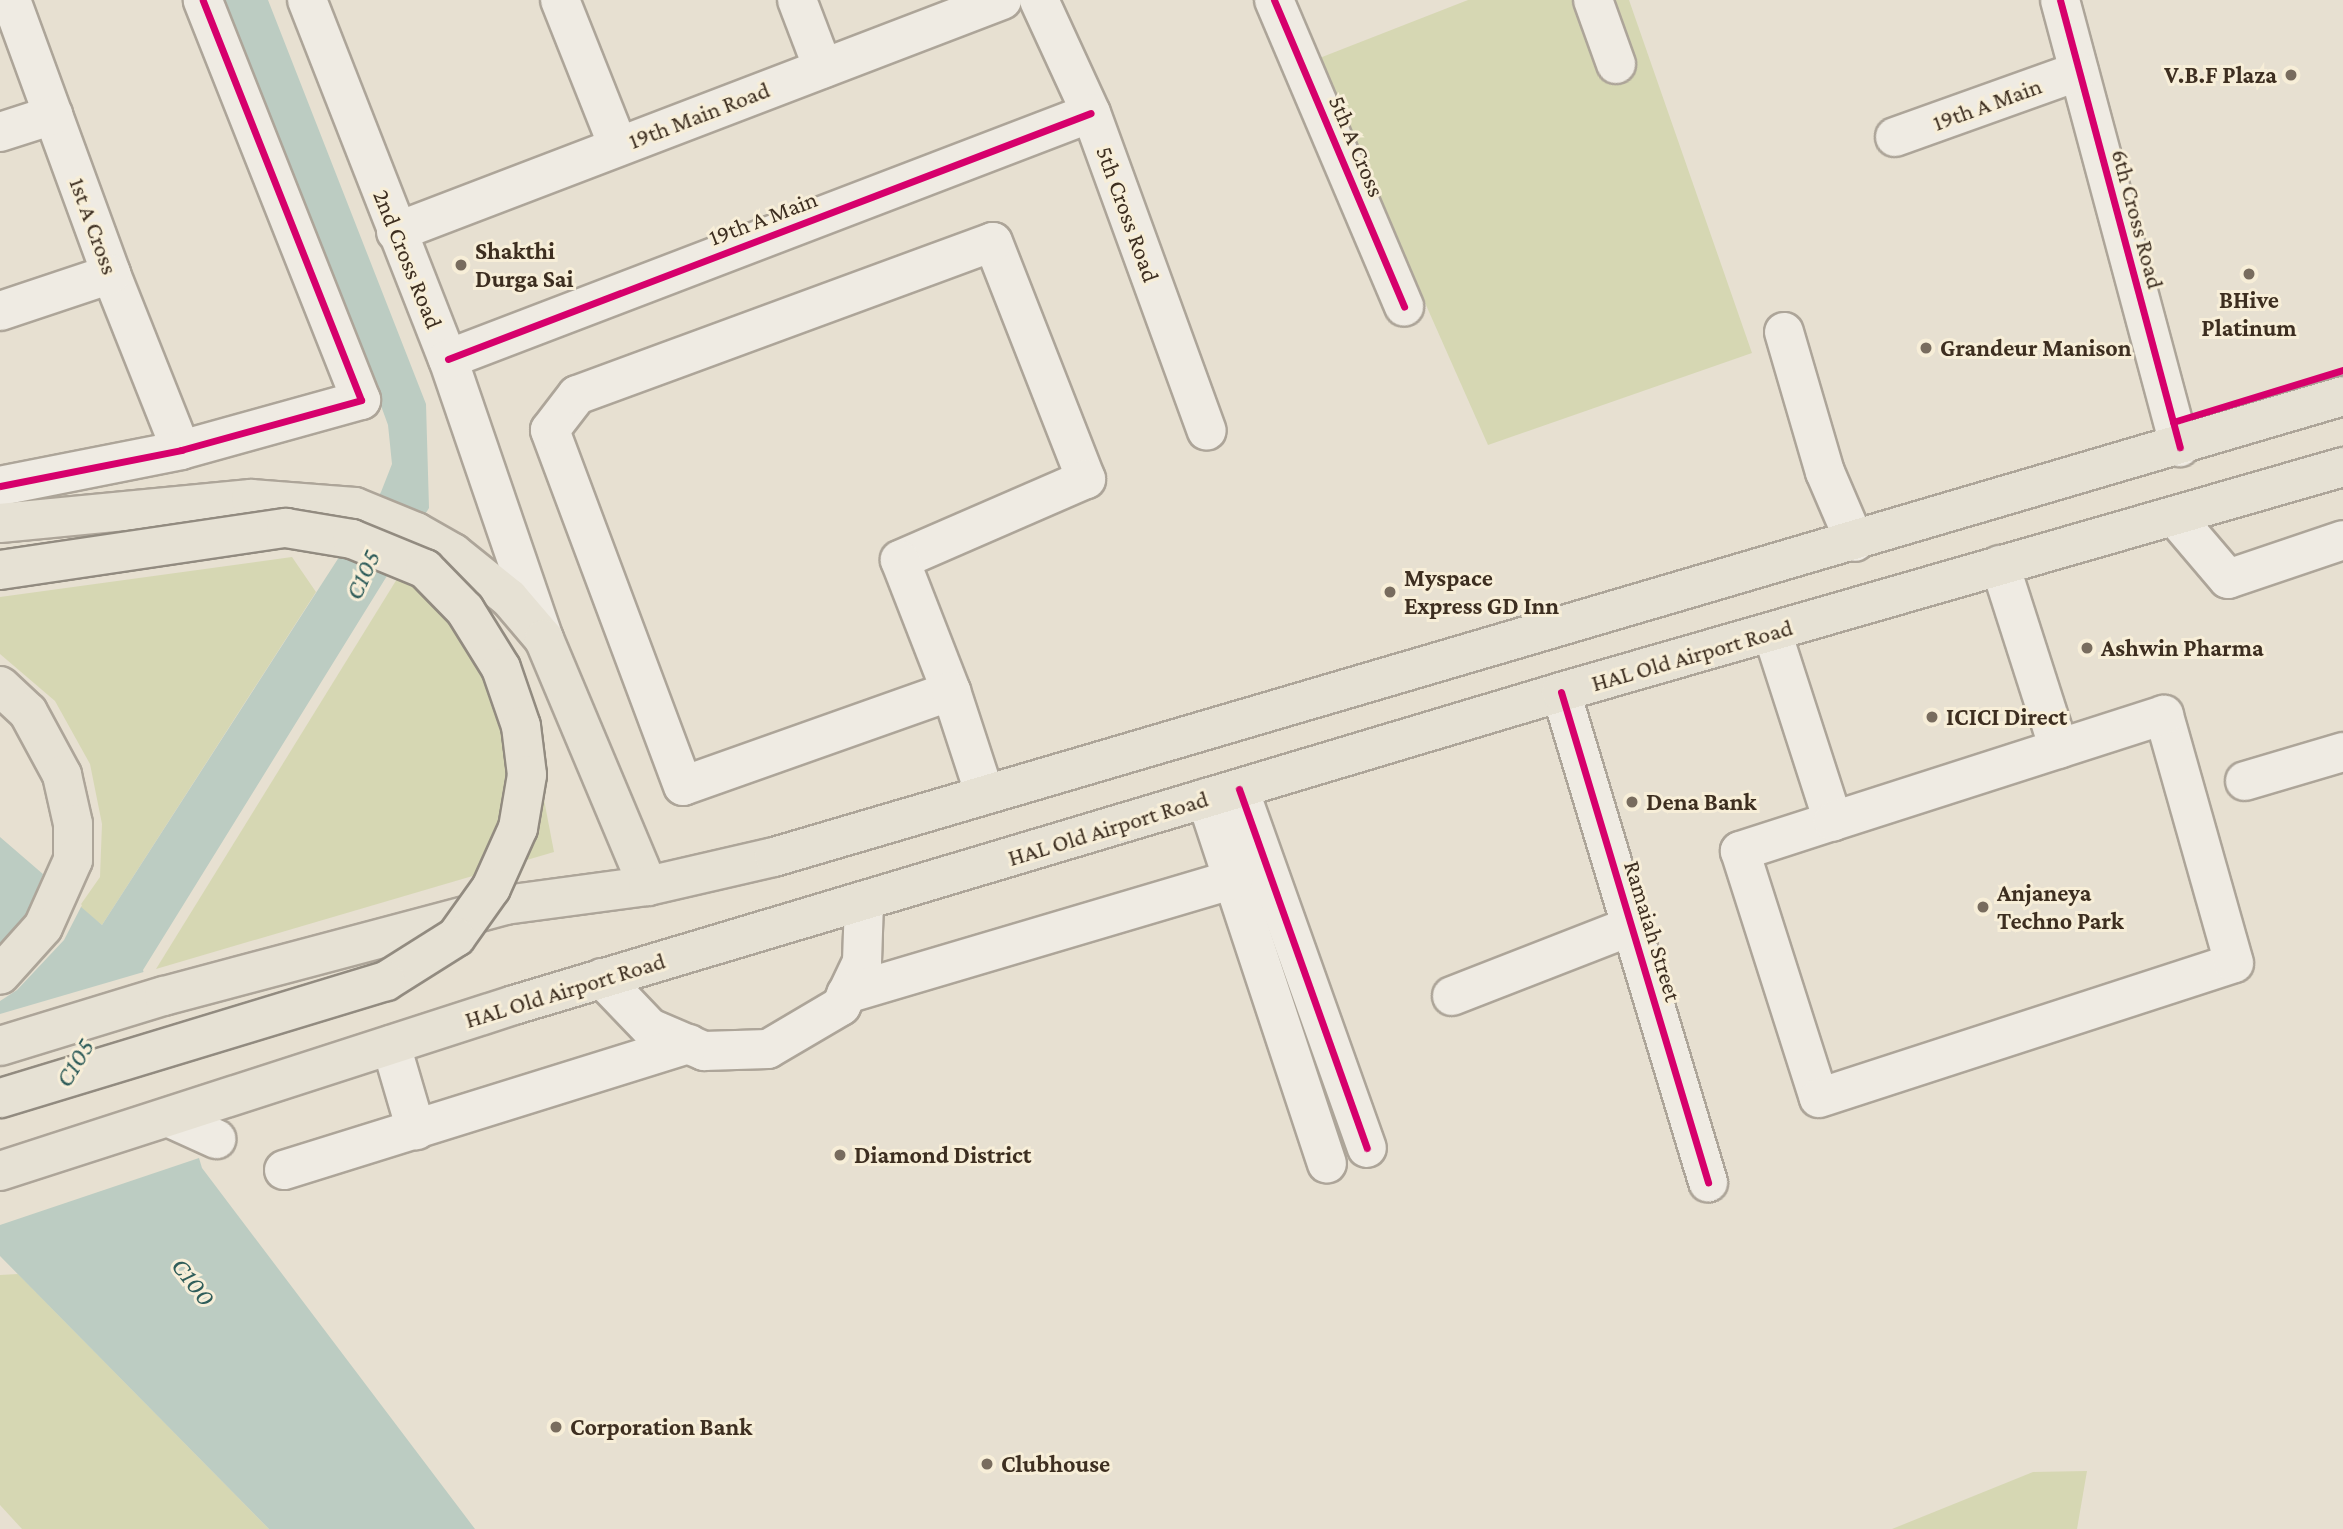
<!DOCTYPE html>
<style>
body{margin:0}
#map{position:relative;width:2343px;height:1529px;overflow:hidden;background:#e7e0d1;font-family:"Crimson Pro",serif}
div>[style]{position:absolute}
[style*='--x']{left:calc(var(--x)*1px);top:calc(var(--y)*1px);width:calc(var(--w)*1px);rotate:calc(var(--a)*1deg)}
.green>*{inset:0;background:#d6d7b3}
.water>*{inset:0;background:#bcccc2}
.pier>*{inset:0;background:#e7e0d1}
.roads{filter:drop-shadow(2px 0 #ada599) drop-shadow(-2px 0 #ada599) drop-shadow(0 2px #ada599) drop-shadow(0 -2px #ada599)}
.minor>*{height:38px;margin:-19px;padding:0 19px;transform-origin:19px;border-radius:19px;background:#efebe3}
.major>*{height:38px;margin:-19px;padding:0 19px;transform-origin:19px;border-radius:19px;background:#e6e1d4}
.bridges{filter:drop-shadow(2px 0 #928b80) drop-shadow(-2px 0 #928b80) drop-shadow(0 2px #928b80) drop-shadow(0 -2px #928b80)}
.major-bridge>*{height:38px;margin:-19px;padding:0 19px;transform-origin:19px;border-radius:19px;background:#e6e1d4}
.cycleway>*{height:7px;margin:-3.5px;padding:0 3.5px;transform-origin:3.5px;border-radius:3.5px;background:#d6006c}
.dots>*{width:19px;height:19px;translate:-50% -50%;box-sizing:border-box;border:4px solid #f7eed8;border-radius:50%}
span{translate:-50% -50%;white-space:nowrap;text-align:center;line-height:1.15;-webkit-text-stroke:6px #f7eed8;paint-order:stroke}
.poi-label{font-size:24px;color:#3d2e20;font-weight:700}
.right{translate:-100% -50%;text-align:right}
.left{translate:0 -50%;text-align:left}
.street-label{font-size:24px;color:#3d2e20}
.water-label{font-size:26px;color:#2f5d5a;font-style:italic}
</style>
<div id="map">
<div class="green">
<div style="clip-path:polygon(1468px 0,1629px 0,1752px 353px,1488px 445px,1317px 59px)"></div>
<div style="clip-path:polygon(292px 557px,316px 592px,102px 925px,79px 907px,100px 877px,102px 824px,90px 764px,55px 701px,0 654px,0 597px)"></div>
<div style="clip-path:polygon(405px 566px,529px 721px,554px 852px,156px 969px)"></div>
<div style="clip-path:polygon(18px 1274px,269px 1529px,22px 1529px,0 1505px,0 1275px)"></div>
<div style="clip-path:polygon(2087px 1471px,2077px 1529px,1892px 1529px,2033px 1472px)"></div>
</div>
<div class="water">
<div style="clip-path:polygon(222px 0,268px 0,426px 404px,429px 508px,143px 970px,202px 1168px,475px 1529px,269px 1529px,0 1256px,0 837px,102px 925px,381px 492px,392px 464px,388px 425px,328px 260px)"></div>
</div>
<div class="pier">
<div style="clip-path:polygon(44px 872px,82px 905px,64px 940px,17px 990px,0 1001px,0 944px,25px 917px)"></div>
<div style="clip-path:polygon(147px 971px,202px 1157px,0 1225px,0 1014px)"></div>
</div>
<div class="roads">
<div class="minor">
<div style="--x:11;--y:0;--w:292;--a:69.9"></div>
<div style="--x:111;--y:274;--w:189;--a:68.3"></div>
<div style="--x:307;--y:0;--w:386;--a:68.6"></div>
<div style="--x:448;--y:359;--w:296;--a:71.1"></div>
<div style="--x:560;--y:0;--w:157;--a:68.3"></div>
<div style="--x:797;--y:0;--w:73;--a:69.1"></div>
<div style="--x:1039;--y:0;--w:124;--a:65.3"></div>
<div style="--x:1091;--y:113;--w:338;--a:70"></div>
<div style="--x:1274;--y:0;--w:333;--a:67"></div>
<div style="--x:1593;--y:0;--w:68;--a:70.2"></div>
<div style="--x:2060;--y:0;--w:463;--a:75"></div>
<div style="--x:0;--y:132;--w:56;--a:-17.8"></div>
<div style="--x:1895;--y:137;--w:195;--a:-19.7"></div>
<div style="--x:396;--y:232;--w:649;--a:-20.95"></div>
<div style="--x:993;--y:242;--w:255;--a:68.6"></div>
<div style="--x:1086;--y:479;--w:203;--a:156.5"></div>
<div style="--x:900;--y:560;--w:141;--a:68.7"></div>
<div style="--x:951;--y:691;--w:284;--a:160.5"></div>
<div style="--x:683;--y:786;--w:380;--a:-110.5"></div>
<div style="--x:550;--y:430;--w:44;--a:-52.4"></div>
<div style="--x:577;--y:395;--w:443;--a:-20.2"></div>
<div style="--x:0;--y:311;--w:117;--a:-18.4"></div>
<div style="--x:1784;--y:332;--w:146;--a:73.7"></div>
<div style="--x:1825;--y:472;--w:76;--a:66.8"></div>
<div style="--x:448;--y:359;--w:688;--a:-20.94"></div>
<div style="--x:0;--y:486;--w:185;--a:-11.2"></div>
<div style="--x:181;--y:450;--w:187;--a:-15.5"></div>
<div style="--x:361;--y:400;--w:430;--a:-111.6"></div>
<div style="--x:2176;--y:518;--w:80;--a:49.6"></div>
<div style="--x:2228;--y:579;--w:121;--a:-18.7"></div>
<div style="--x:2000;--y:565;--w:193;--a:72.2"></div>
<div style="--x:1772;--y:632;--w:199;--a:72.1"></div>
<div style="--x:1833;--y:821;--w:98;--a:162.1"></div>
<div style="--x:1740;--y:851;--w:259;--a:72.3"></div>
<div style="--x:1819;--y:1098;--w:436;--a:-18"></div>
<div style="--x:2234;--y:963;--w:258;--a:-105.8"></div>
<div style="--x:2164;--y:715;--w:348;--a:162.2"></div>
<div style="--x:951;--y:691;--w:109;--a:71.9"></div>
<div style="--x:1561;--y:692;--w:512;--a:73.3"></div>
<div style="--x:2245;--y:781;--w:102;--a:-16.5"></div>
<div style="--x:1239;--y:789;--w:381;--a:70.4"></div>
<div style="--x:1206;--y:798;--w:385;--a:71.7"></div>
<div style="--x:602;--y:978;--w:69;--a:46.2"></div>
<div style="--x:650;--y:1028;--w:59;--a:23.1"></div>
<div style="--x:704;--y:1051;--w:64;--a:-1.8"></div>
<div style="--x:768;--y:1049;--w:85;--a:-30.5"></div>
<div style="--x:841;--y:1006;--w:49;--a:-64.5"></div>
<div style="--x:862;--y:962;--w:61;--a:-88.1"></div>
<div style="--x:846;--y:994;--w:404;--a:-16.5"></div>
<div style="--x:1452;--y:996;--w:193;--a:-21.3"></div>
<div style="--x:391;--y:1045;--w:89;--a:73.6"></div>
<div style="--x:170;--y:1118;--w:51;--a:24.5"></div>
<div style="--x:284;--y:1170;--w:424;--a:-17.3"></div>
</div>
<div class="major">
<div style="--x:0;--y:523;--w:252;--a:-5.5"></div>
<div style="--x:251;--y:499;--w:104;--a:4.4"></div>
<div style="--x:355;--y:507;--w:66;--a:22.3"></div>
<div style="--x:416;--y:532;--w:43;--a:29.6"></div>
<div style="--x:453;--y:553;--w:72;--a:38.8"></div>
<div style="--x:509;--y:598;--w:54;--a:49.5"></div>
<div style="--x:544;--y:639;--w:268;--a:67.2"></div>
<div style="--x:0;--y:686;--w:38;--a:43"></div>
<div style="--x:28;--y:712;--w:72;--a:61.6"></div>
<div style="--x:62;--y:775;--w:50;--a:77.3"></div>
<div style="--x:73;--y:824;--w:36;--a:90"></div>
<div style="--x:73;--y:860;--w:73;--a:114.1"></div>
<div style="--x:43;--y:927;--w:64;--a:131.9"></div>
<div style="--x:0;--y:1046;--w:171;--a:-17"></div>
<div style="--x:164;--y:996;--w:353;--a:-14.9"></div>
<div style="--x:505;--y:905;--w:144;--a:-7.6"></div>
<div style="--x:648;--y:886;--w:129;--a:-13"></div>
<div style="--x:774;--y:857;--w:1635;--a:-16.37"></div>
<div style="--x:0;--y:1171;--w:540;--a:-17.9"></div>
<div style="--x:514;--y:1005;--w:1093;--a:-16.64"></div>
<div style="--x:1561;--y:692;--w:814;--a:-16.05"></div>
</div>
</div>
<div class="bridges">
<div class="major-bridge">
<div style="--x:0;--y:570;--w:289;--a:-8.4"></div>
<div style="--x:286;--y:528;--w:67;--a:9.5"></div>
<div style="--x:352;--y:539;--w:79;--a:22.3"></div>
<div style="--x:425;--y:569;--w:57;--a:45.7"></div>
<div style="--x:465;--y:610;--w:68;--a:58.2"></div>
<div style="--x:501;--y:668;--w:61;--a:71"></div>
<div style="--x:521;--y:726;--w:49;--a:83"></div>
<div style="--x:527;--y:775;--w:54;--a:99.6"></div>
<div style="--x:518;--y:828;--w:66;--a:114.2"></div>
<div style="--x:491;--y:888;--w:60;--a:125.5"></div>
<div style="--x:456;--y:937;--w:83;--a:147.8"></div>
<div style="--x:386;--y:981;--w:403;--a:163.1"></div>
</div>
</div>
<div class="cycleway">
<div style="--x:1274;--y:0;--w:333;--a:67"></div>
<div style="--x:2060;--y:0;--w:463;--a:75"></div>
<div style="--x:448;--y:359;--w:688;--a:-20.94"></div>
<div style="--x:2173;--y:422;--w:178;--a:-17"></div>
<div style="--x:0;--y:486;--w:185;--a:-11.2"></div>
<div style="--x:181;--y:450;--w:187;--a:-15.5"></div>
<div style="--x:361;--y:400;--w:430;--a:-111.6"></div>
<div style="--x:1561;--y:692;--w:512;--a:73.3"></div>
<div style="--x:1239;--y:789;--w:381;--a:70.4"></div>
</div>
<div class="dots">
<div style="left:2291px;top:75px;background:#786c5e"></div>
<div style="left:461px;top:265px;background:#786c5e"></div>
<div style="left:2249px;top:274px;background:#786c5e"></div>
<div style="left:1926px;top:348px;background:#786c5e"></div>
<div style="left:1390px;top:592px;background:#786c5e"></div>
<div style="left:2087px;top:648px;background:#786c5e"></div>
<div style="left:1932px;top:717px;background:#786c5e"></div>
<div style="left:1632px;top:802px;background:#786c5e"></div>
<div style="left:1983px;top:907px;background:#786c5e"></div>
<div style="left:840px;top:1155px;background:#786c5e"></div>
<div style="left:556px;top:1427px;background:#786c5e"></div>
<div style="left:987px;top:1464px;background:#786c5e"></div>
</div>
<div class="poi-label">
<span class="right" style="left:2277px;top:75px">V.B.F Plaza</span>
<span class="left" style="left:475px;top:265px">Shakthi<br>Durga Sai</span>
<span style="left:2249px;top:314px">BHive<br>Platinum</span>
<span class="left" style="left:1940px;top:348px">Grandeur Manison</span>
<span class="left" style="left:1404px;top:592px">Myspace<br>Express GD Inn</span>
<span class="left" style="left:2101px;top:648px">Ashwin Pharma</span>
<span class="left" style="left:1946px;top:717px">ICICI Direct</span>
<span class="left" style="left:1646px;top:802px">Dena Bank</span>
<span class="left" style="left:1997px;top:907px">Anjaneya<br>Techno Park</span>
<span class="left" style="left:854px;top:1155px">Diamond District</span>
<span class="left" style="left:570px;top:1427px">Corporation Bank</span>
<span class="left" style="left:1001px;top:1464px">Clubhouse</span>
</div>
<div class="street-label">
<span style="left:1987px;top:104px;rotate:-20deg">19th A Main</span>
<span style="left:699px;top:115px;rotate:-21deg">19th Main Road</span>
<span style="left:1357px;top:146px;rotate:67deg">5th A Cross</span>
<span style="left:1128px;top:214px;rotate:70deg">5th Cross Road</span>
<span style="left:763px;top:218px;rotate:-21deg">19th A Main</span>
<span style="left:2138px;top:219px;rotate:75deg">6th Cross Road</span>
<span style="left:94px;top:226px;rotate:70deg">1st A Cross</span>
<span style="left:408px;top:259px;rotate:68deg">2nd Cross Road</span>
<span style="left:1692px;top:655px;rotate:-16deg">HAL Old Airport Road</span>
<span style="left:1108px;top:828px;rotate:-17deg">HAL Old Airport Road</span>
<span style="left:1653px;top:931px;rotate:73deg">Ramaiah Street</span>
<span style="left:565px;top:990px;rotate:-17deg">HAL Old Airport Road</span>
</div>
<div class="water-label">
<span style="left:363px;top:575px;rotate:-66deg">C105</span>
<span style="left:75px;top:1063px;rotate:-59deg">C105</span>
<span style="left:193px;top:1282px;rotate:52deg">C100</span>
</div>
</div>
